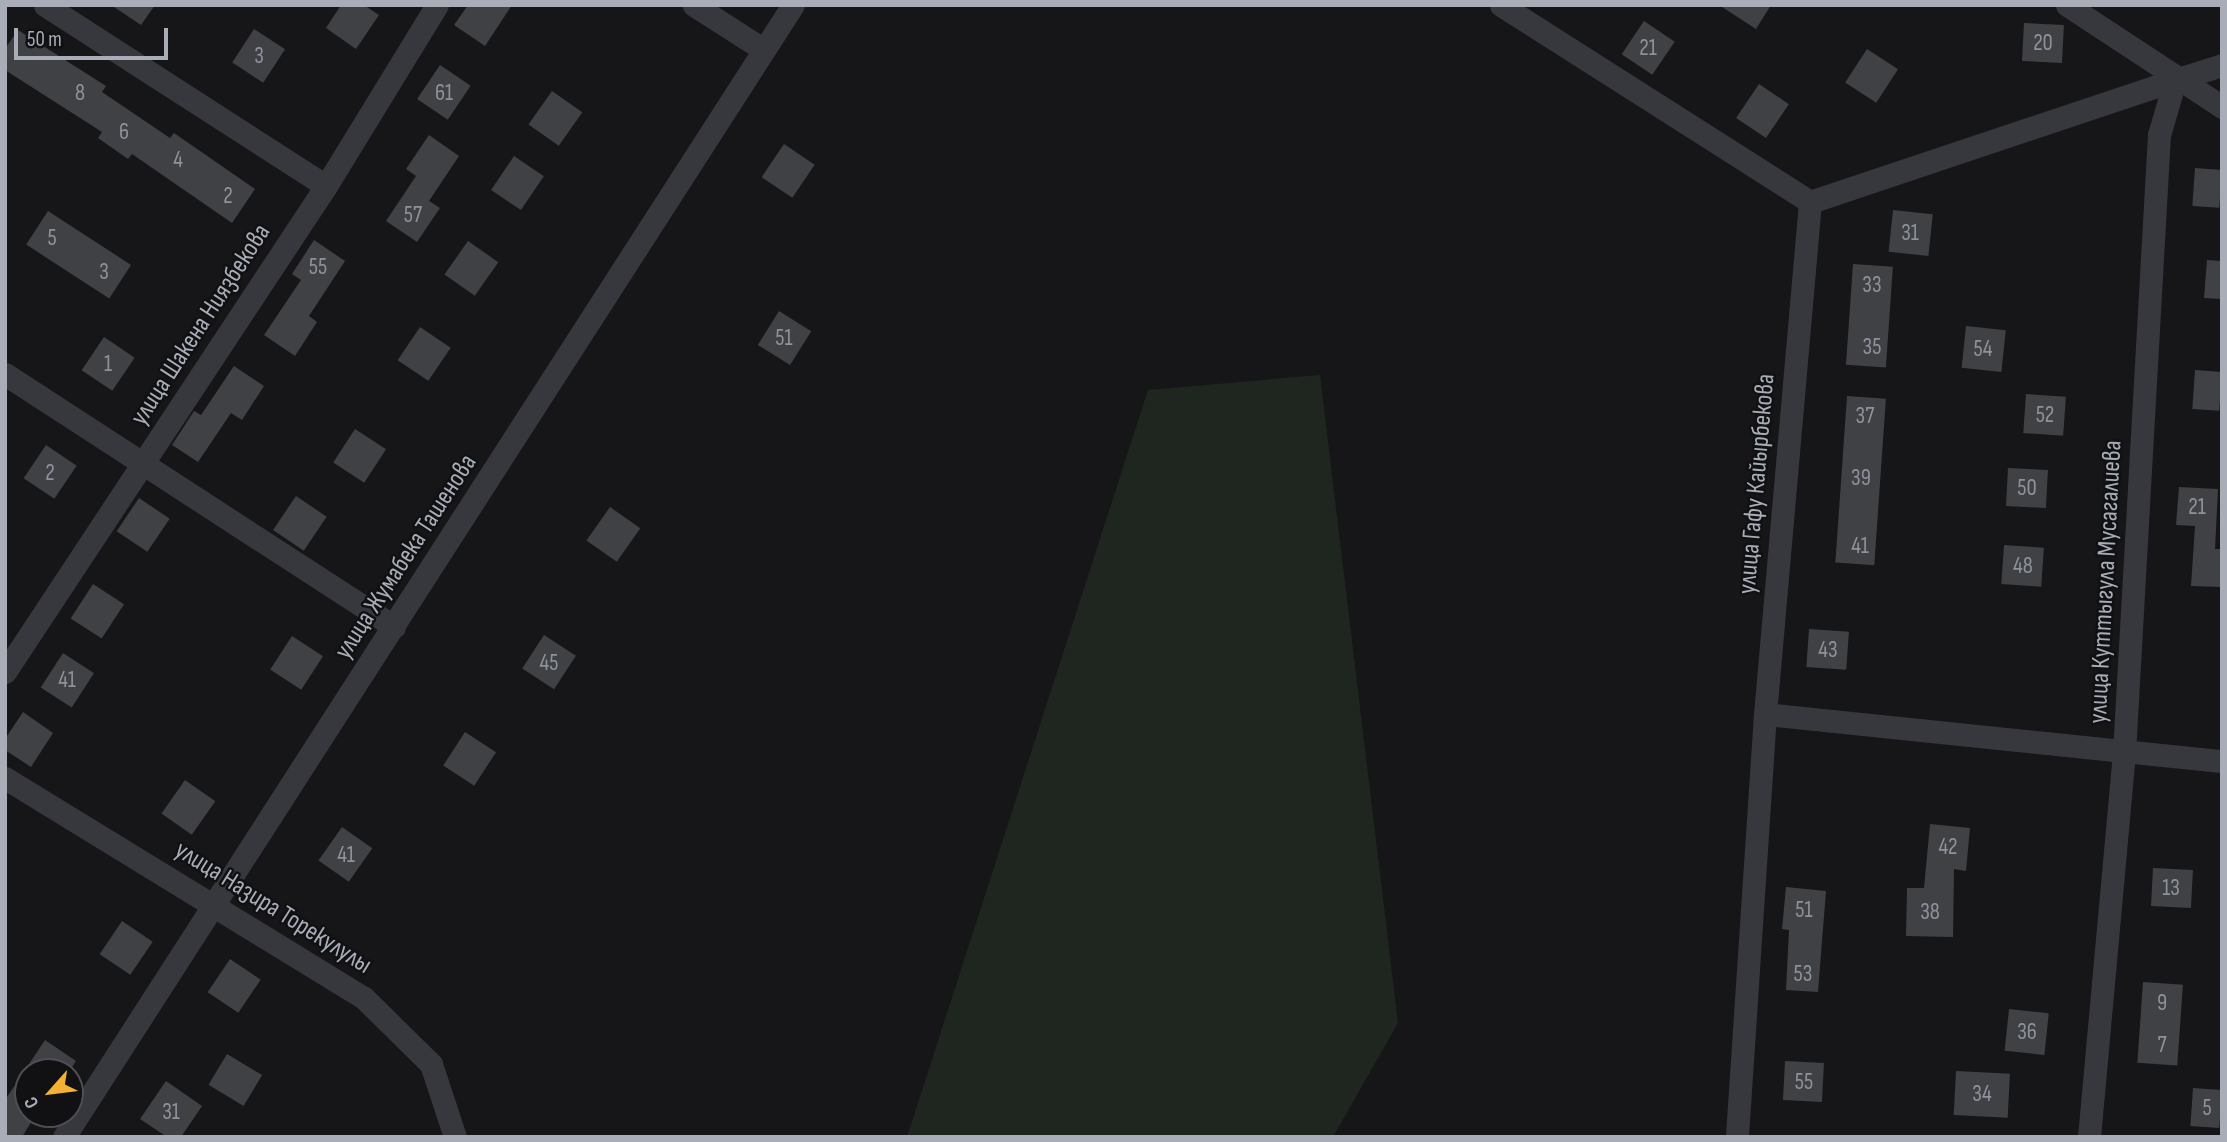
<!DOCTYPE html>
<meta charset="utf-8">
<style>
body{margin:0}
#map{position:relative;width:2227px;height:1142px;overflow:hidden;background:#161618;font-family:"Sofia Sans Condensed",sans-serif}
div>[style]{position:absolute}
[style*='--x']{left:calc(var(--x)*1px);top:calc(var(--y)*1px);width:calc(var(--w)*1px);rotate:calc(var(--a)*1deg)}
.green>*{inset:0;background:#1e261f}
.building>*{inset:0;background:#404145;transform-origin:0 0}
.street>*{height:23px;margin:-11.5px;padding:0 11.5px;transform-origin:11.5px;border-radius:11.5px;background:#37383d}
span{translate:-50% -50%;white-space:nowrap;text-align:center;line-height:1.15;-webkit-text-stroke:5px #111113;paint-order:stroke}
.number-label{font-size:23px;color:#8e929b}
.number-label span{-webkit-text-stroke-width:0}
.street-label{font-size:26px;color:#a8adb8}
.frame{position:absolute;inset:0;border:7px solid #a8adb8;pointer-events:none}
.north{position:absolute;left:14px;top:1058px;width:70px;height:70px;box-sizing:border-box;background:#111113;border:2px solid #4d4f55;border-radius:50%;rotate:242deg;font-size:19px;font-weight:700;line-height:28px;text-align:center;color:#a8adb8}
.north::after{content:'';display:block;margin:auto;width:24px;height:32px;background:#f2b134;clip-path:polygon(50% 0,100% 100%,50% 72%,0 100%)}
.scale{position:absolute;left:14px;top:28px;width:154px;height:32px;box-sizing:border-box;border:4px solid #a8adb8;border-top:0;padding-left:9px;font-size:21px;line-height:24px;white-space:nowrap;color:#a8adb8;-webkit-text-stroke:5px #111113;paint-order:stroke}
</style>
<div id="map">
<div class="green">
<div style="clip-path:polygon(1320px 375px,1398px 1023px,1333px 1137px,907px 1137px,1148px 390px)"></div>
</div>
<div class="building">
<div style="clip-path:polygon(111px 5px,155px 5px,141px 25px)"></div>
<div style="clip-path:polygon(341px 5px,364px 5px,379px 15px,356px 49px,326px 28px)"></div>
<div style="clip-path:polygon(468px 5px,512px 5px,485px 46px,454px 25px)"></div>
<div style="clip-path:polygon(1719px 5px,1771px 5px,1756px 29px)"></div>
<div style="left:1644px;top:21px;width:37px;height:40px;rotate:34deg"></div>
<div style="left:2024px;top:23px;width:40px;height:38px;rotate:3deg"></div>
<div style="left:254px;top:29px;width:37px;height:40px;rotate:33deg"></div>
<div style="clip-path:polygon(18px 30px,106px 86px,102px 92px,170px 138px,174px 133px,255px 189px,232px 223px,132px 154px,128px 159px,98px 138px,102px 132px,5px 70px,5px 49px)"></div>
<div style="left:1867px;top:49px;width:37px;height:40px;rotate:33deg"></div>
<div style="left:440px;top:65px;width:37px;height:41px;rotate:34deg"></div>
<div style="left:1759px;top:84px;width:36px;height:41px;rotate:34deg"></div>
<div style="left:552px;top:91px;width:37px;height:41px;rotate:35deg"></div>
<div style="clip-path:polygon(429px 135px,459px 156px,429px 201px,440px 208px,417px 242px,386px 221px,416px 176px,406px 169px)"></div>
<div style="left:784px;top:144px;width:37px;height:40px;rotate:34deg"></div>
<div style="left:514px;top:156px;width:36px;height:41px;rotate:34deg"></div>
<div style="left:2195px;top:168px;width:27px;height:38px;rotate:4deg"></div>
<div style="left:1893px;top:210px;width:40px;height:42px;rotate:6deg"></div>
<div style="left:48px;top:211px;width:99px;height:40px;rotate:33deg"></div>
<div style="clip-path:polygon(314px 240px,345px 261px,309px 316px,317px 322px,295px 356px,264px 335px,301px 280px,292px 274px)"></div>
<div style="left:468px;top:241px;width:37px;height:41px;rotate:35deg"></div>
<div style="clip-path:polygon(2207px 260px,2222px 261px,2222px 299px,2204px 298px)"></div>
<div style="left:1853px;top:264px;width:40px;height:101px;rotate:4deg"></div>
<div style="left:779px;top:311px;width:38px;height:40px;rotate:32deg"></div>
<div style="left:1966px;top:326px;width:40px;height:42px;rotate:6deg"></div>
<div style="left:420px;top:327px;width:37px;height:40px;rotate:34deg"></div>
<div style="left:104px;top:337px;width:37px;height:40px;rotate:34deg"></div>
<div style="clip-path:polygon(234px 366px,264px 386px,242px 420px,231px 413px,198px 462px,172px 445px,194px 411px,201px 415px)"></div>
<div style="left:2195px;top:370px;width:27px;height:39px;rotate:4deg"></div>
<div style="left:2026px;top:394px;width:40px;height:39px;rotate:4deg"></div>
<div style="left:1847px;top:396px;width:39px;height:167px;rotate:4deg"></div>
<div style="left:355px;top:429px;width:37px;height:40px;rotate:33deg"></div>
<div style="left:46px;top:445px;width:37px;height:40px;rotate:34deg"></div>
<div style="left:2008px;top:468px;width:40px;height:38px;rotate:3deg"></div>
<div style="clip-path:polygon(2179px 487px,2218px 489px,2215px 549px,2222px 549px,2222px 587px,2191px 586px,2195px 526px,2176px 525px)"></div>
<div style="left:296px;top:496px;width:37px;height:41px;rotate:34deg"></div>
<div style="left:139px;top:498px;width:37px;height:40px;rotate:34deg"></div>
<div style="left:610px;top:507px;width:37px;height:41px;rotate:35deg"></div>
<div style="left:2004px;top:545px;width:40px;height:39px;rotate:4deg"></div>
<div style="left:93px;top:584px;width:37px;height:41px;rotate:33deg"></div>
<div style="left:1809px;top:629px;width:40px;height:38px;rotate:4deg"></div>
<div style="left:544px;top:635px;width:38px;height:40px;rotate:33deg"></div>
<div style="left:292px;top:636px;width:37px;height:40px;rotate:33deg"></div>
<div style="left:63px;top:653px;width:37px;height:41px;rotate:33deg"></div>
<div style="clip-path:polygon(23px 712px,53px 733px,31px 767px,5px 750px,5px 739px)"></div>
<div style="left:465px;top:732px;width:37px;height:40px;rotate:33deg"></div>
<div style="left:185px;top:780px;width:37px;height:41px;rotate:35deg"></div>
<div style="clip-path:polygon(1930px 824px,1970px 828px,1966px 871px,1954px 869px,1953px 937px,1906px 936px,1907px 888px,1924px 888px)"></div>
<div style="left:342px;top:827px;width:37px;height:41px;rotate:35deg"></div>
<div style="left:2153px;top:868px;width:40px;height:38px;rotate:3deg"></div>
<div style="clip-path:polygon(1786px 887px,1826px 891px,1818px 992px,1786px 990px,1789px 930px,1782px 929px)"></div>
<div style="left:122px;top:921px;width:37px;height:40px;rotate:34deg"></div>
<div style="left:230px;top:959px;width:37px;height:40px;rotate:34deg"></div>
<div style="left:2143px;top:982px;width:40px;height:81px;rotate:4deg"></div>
<div style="left:2009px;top:1009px;width:40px;height:42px;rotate:6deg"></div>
<div style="clip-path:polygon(45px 1040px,76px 1061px,69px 1072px,28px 1072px,28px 1114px,35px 1116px,22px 1137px,5px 1137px,5px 1100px)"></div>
<div style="left:227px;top:1054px;width:41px;height:36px;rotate:31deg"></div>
<div style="left:1785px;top:1061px;width:39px;height:39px;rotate:3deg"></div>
<div style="left:1956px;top:1071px;width:54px;height:44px;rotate:3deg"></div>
<div style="clip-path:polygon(166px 1081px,202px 1106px,181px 1137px,167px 1137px,140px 1119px)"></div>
<div style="left:2193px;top:1088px;width:29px;height:38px;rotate:4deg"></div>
</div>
<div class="street">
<div style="--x:45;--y:5;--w:334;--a:32.8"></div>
<div style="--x:694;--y:5;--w:83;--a:32.7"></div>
<div style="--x:1501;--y:5;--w:366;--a:32.5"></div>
<div style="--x:1810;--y:202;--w:514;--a:95.02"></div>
<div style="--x:1765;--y:714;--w:424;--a:93.8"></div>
<div style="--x:2067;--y:5;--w:186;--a:33.3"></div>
<div style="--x:1810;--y:202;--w:385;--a:-18.5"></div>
<div style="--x:5;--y:374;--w:464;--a:33"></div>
<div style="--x:5;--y:672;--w:582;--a:-56.56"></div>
<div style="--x:326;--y:186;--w:212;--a:-58.5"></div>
<div style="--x:1765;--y:714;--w:459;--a:5.9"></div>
<div style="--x:5;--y:778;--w:421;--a:31.5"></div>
<div style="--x:364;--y:998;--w:94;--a:44.6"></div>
<div style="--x:431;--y:1064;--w:77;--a:71.8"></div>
<div style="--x:64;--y:1137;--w:1346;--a:-57.22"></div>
<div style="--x:2089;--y:1137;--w:386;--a:-84.8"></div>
<div style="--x:2124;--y:753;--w:619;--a:-86.76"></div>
<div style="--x:2159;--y:135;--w:57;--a:-73.8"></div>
<div style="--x:2175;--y:80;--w:49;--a:-17.7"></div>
</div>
<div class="number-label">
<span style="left:2043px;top:43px">20</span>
<span style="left:1648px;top:48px">21</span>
<span style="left:259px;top:56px">3</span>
<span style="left:80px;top:93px">8</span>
<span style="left:444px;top:93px">61</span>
<span style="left:124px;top:132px">6</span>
<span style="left:178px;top:160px">4</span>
<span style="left:228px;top:196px">2</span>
<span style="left:413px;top:215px">57</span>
<span style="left:1910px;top:233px">31</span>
<span style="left:52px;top:238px">5</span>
<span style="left:318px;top:267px">55</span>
<span style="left:104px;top:272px">3</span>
<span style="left:1872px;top:285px">33</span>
<span style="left:784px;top:338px">51</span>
<span style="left:1872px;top:347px">35</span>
<span style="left:1983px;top:349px">54</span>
<span style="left:108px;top:364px">1</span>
<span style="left:2045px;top:415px">52</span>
<span style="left:1865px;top:416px">37</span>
<span style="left:50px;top:473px">2</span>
<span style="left:1861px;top:478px">39</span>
<span style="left:2027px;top:488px">50</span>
<span style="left:2197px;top:507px">21</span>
<span style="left:1860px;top:546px">41</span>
<span style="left:2023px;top:566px">48</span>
<span style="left:1828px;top:650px">43</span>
<span style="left:549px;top:663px">45</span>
<span style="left:67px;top:680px">41</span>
<span style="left:1948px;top:847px">42</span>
<span style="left:346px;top:855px">41</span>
<span style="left:2171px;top:888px">13</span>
<span style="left:1804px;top:910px">51</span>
<span style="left:1930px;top:912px">38</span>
<span style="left:1803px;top:974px">53</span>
<span style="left:2162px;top:1003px">9</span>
<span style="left:2027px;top:1032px">36</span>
<span style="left:2162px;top:1045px">7</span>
<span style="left:1804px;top:1082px">55</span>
<span style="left:1982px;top:1094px">34</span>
<span style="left:2207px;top:1108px">5</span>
<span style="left:171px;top:1112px">31</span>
</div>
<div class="street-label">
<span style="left:201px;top:325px;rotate:-57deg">улица Шакена Ниязбекова</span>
<span style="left:1757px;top:484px;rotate:-85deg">улица Гафу Кайырбекова</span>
<span style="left:406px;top:557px;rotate:-57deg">улица Жумабека Ташенова</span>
<span style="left:2106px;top:582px;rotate:-87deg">улица Куттыгула Мусагалиева</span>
<span style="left:273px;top:908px;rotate:32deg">улица Назира Торекулулы</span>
</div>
<div class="frame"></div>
<div class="north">С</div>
<div class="scale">50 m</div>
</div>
